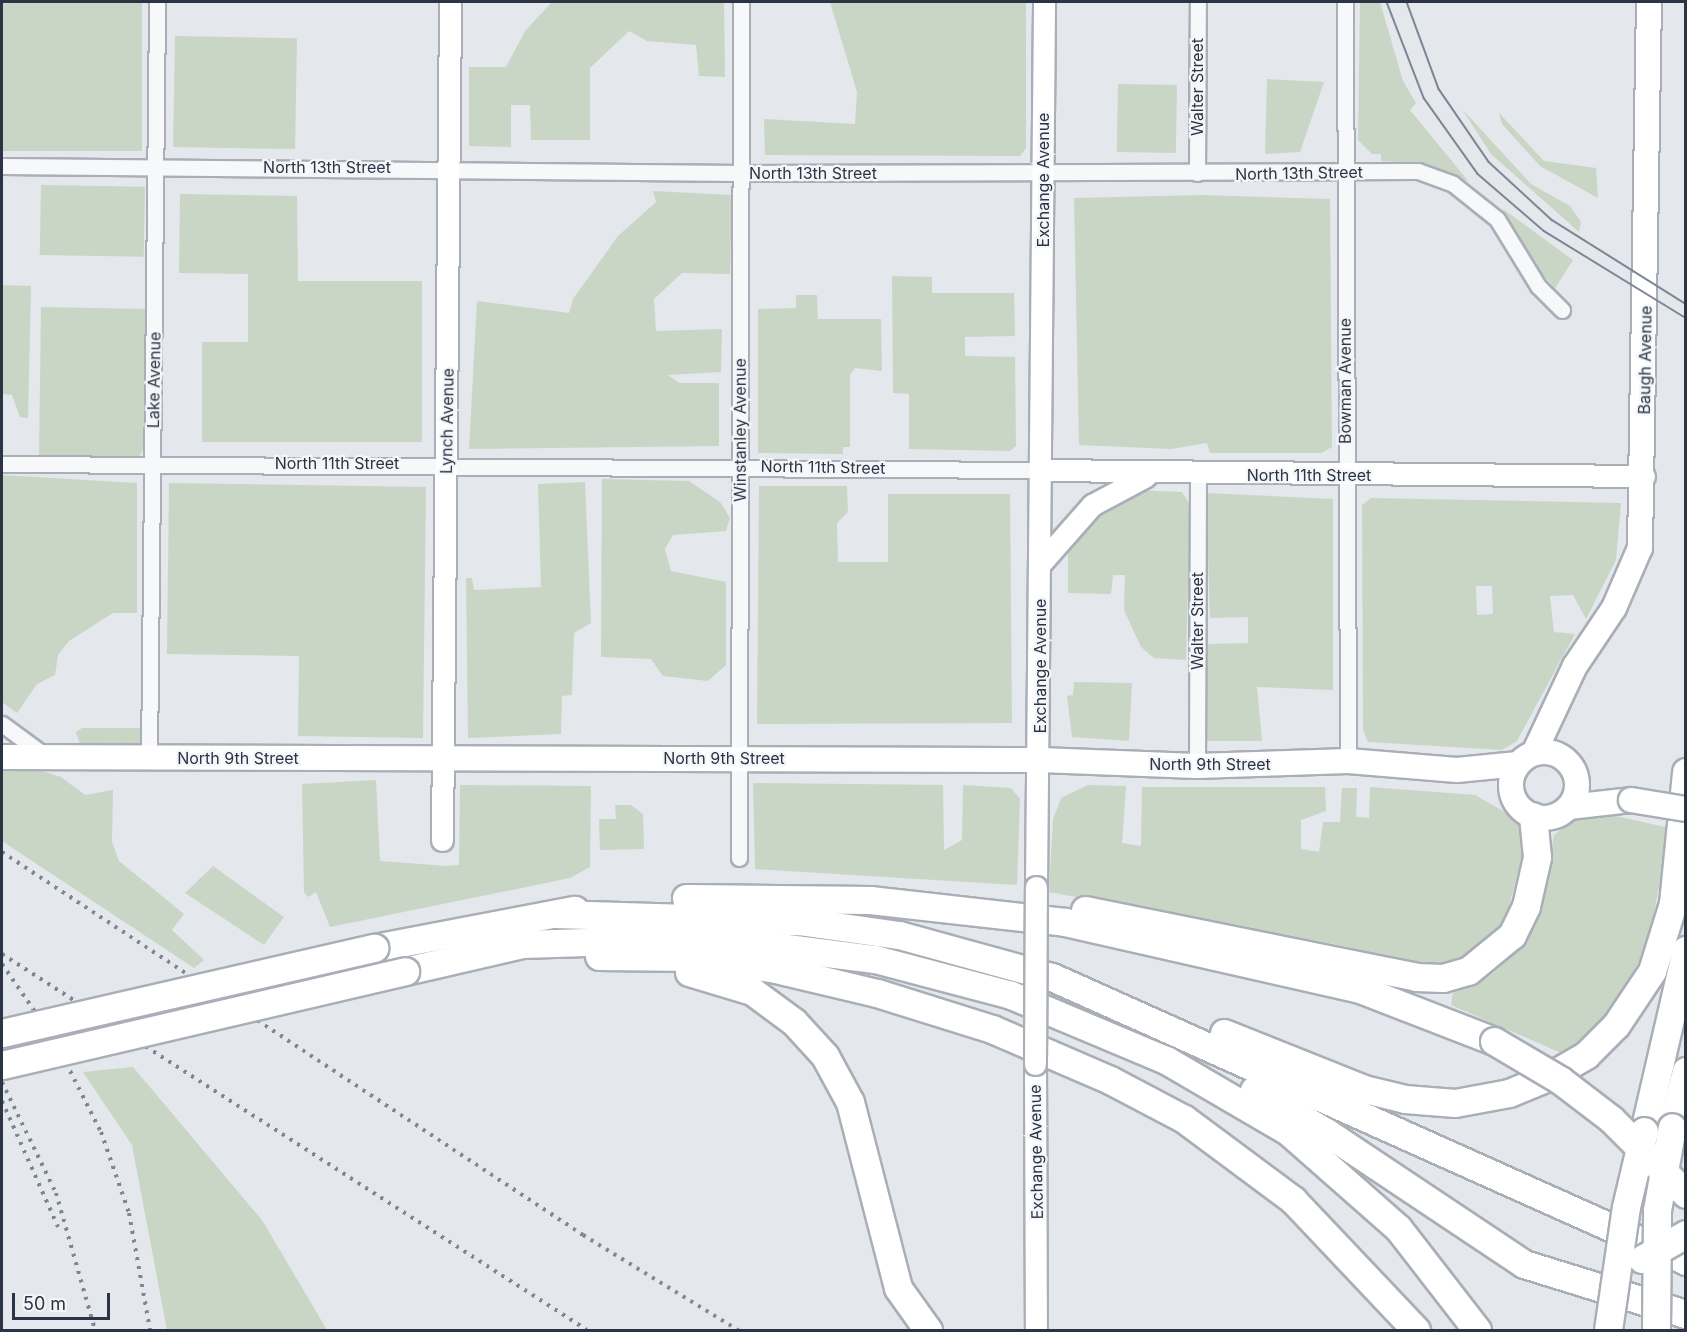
<!DOCTYPE html>
<style>
body{margin:0}
#map{position:relative;width:1687px;height:1332px;overflow:hidden;background:#e4e7ec;font-family:Inter,sans-serif}
div>[style]{position:absolute}
[style*='--x']{left:calc(var(--x)*1px);top:calc(var(--y)*1px);width:calc(var(--w)*1px);rotate:calc(var(--a)*1deg)}
.green>*{inset:0;background:#c9d6c5;transform-origin:0 0}
.roads{filter:drop-shadow(2px 0 #a9aeb7) drop-shadow(-2px 0 #a9aeb7) drop-shadow(0 2px #a9aeb7) drop-shadow(0 -2px #a9aeb7)}
.street>*{height:15px;margin:-7.5px;padding:0 7.5px;transform-origin:7.5px;border-radius:7.5px;background:#f7f8fa}
.secondary>*{height:21px;margin:-10.5px;padding:0 10.5px;transform-origin:10.5px;border-radius:10.5px;background:#fff}
.primary>*{height:24px;margin:-12px;padding:0 12px;transform-origin:12px;border-radius:12px;background:#fff}
.primary>.ring{margin:-12px;padding:0;box-sizing:content-box;background:none;border:24px solid #fff;border-radius:50%}
.highway>*{height:27px;margin:-13.5px;padding:0 13.5px;transform-origin:13.5px;border-radius:13.5px;background:#fff}
.tram>*{height:1.5px;margin:-0.75px;padding:0 0.75px;transform-origin:0.75px;border-radius:0.75px;background:#7d8696}
.rail>*{height:4px;margin-top:-2px;transform-origin:0;background:repeating-linear-gradient(90deg,#7d8696 0 3px,transparent 0 9px)}
.bridges{filter:drop-shadow(2px 0 #a9aeb7) drop-shadow(-2px 0 #a9aeb7) drop-shadow(0 2px #a9aeb7) drop-shadow(0 -2px #a9aeb7)}
.secondary-bridge>*{height:21px;margin:-10.5px;padding:0 10.5px;transform-origin:10.5px;border-radius:10.5px;background:#fff}
.primary-bridge>*{height:24px;margin:-12px;padding:0 12px;transform-origin:12px;border-radius:12px;background:#fff}
.highway-bridge>*{height:27px;margin:-13.5px;padding:0 13.5px;transform-origin:13.5px;border-radius:13.5px;background:#fff}
span{translate:-50% -50%;white-space:nowrap;text-align:center;line-height:1.15;-webkit-text-stroke:4.5px #f4f6f9;paint-order:stroke}
.street-label{font-size:16px;color:#2b3445}
.frame{position:absolute;inset:0;border:3px solid #2b3445;pointer-events:none}
.scale{position:absolute;left:12px;top:1293px;width:98px;height:27px;box-sizing:border-box;border:3px solid #2b3445;border-top:0;padding-left:8px;font-size:18px;line-height:21px;white-space:nowrap;color:#2b3445;-webkit-text-stroke:4px #f4f6f9;paint-order:stroke}
</style>
<div id="map">
<div class="green">
<div style="left:2px;top:2px;width:140px;height:149px"></div>
<div style="clip-path:polygon(552px 2px,724px 2px,725px 77px,699px 76px,696px 45px,647px 41px,629px 31px,590px 68px,590px 140px,531px 140px,530px 105px,511px 105px,511px 147px,469px 146px,469px 67px,506px 67px,525px 31px)"></div>
<div style="clip-path:polygon(830px 2px,1026px 2px,1026px 148px,1020px 156px,765px 155px,764px 119px,855px 124px,857px 92px)"></div>
<div style="clip-path:polygon(1360px 2px,1380px 2px,1403px 81px,1416px 103px,1410px 110px,1469px 182px,1427px 164px,1381px 161px,1381px 154px,1372px 154px,1358px 140px)"></div>
<div style="left:175px;top:36px;width:122px;height:111px;rotate:1deg"></div>
<div style="clip-path:polygon(1267px 79px,1324px 82px,1300px 152px,1265px 154px)"></div>
<div style="left:1118px;top:84px;width:59px;height:68px;rotate:1deg"></div>
<div style="clip-path:polygon(1462px 109px,1531px 184px,1570px 206px,1581px 222px,1579px 232px,1491px 154px)"></div>
<div style="clip-path:polygon(1499px 113px,1544px 161px,1596px 168px,1598px 198px,1540px 166px,1502px 124px)"></div>
<div style="left:41px;top:185px;width:104px;height:70px;rotate:1deg"></div>
<div style="clip-path:polygon(653px 191px,732px 195px,730px 274px,682px 273px,654px 299px,656px 331px,722px 329px,721px 372px,668px 375px,679px 383px,719px 383px,719px 446px,469px 449px,477px 301px,569px 313px,573px 299px,618px 236px,656px 202px)"></div>
<div style="clip-path:polygon(180px 194px,297px 196px,298px 281px,422px 281px,422px 442px,202px 442px,202px 342px,248px 342px,248px 274px,179px 273px)"></div>
<div style="clip-path:polygon(1202px 195px,1330px 199px,1332px 447px,1321px 453px,1210px 453px,1207px 443px,1171px 449px,1079px 445px,1074px 198px)"></div>
<div style="clip-path:polygon(1503px 209px,1573px 260px,1555px 288px,1535px 266px)"></div>
<div style="clip-path:polygon(892px 276px,932px 277px,932px 293px,1014px 293px,1015px 336px,965px 337px,965px 356px,1015px 357px,1016px 446px,1010px 451px,909px 449px,909px 394px,893px 393px)"></div>
<div style="clip-path:polygon(2px 285px,31px 286px,28px 418px,20px 417px,12px 395px,2px 394px)"></div>
<div style="clip-path:polygon(796px 295px,817px 295px,818px 319px,881px 319px,882px 371px,855px 368px,850px 375px,850px 447px,843px 447px,843px 454px,758px 453px,758px 309px,796px 308px)"></div>
<div style="clip-path:polygon(41px 307px,146px 309px,144px 448px,138px 458px,39px 456px)"></div>
<div style="clip-path:polygon(2px 475px,137px 483px,137px 613px,113px 613px,69px 641px,58px 655px,55px 675px,37px 684px,17px 713px,2px 702px)"></div>
<div style="clip-path:polygon(602px 479px,689px 481px,720px 502px,730px 518px,726px 531px,673px 535px,665px 549px,671px 571px,726px 582px,726px 665px,708px 681px,663px 676px,651px 659px,601px 657px)"></div>
<div style="clip-path:polygon(585px 482px,591px 623px,574px 633px,572px 695px,562px 696px,561px 734px,468px 738px,466px 578px,472px 578px,474px 590px,541px 587px,538px 484px)"></div>
<div style="clip-path:polygon(169px 483px,426px 487px,423px 738px,298px 736px,299px 656px,167px 654px)"></div>
<div style="clip-path:polygon(759px 486px,847px 486px,848px 512px,837px 523px,838px 562px,888px 562px,888px 494px,1010px 494px,1012px 723px,757px 724px)"></div>
<div style="clip-path:polygon(1133px 490px,1182px 492px,1190px 505px,1186px 660px,1154px 658px,1141px 647px,1124px 610px,1125px 575px,1113px 575px,1111px 594px,1068px 593px,1068px 549px,1076px 517px)"></div>
<div style="clip-path:polygon(1206px 493px,1333px 499px,1333px 690px,1257px 687px,1262px 741px,1207px 741px,1206px 644px,1248px 643px,1248px 617px,1210px 618px)"></div>
<div style="clip-path:polygon(evenodd,1371px 498px,1621px 503px,1616px 560px,1586px 619px,1573px 595px,1550px 596px,1554px 632px,1575px 634px,1517px 741px,1502px 750px,1368px 742px,1363px 730px,1362px 505px,1371px 498px,1492px 586px,1493px 614px,1477px 615px,1476px 586px,1492px 586px)"></div>
<div style="clip-path:polygon(1074px 682px,1132px 683px,1129px 741px,1072px 737px,1067px 696px,1073px 695px)"></div>
<div style="clip-path:polygon(82px 728px,140px 728px,141px 744px,80px 744px,76px 732px)"></div>
<div style="clip-path:polygon(35px 769px,61px 777px,85px 795px,113px 790px,112px 842px,119px 861px,184px 914px,172px 930px,204px 960px,194px 968px,2px 841px,2px 770px)"></div>
<div style="clip-path:polygon(376px 780px,380px 861px,447px 866px,459px 865px,460px 785px,591px 786px,590px 867px,570px 878px,330px 927px,316px 892px,308px 897px,304px 892px,302px 784px)"></div>
<div style="clip-path:polygon(753px 783px,943px 785px,944px 850px,962px 840px,963px 785px,1011px 788px,1020px 799px,1017px 885px,755px 869px)"></div>
<div style="clip-path:polygon(1088px 785px,1126px 786px,1122px 843px,1141px 846px,1142px 787px,1325px 787px,1326px 811px,1301px 820px,1301px 849px,1319px 852px,1323px 822px,1340px 822px,1342px 788px,1357px 788px,1356px 817px,1369px 818px,1370px 787px,1475px 795px,1515px 818px,1527px 837px,1504px 926px,1459px 961px,1428px 967px,1344px 946px,1049px 892px,1053px 819px,1061px 798px)"></div>
<div style="clip-path:polygon(615px 805px,631px 805px,643px 814px,644px 849px,600px 850px,599px 819px,616px 819px)"></div>
<div style="clip-path:polygon(1607px 814px,1670px 828px,1648px 945px,1616px 1003px,1585px 1040px,1561px 1053px,1451px 1005px,1453px 993px,1491px 975px,1527px 943px,1544px 895px,1554px 835px,1575px 819px)"></div>
<div style="clip-path:polygon(213px 866px,284px 917px,264px 945px,185px 893px)"></div>
<div style="clip-path:polygon(133px 1067px,262px 1220px,327px 1330px,167px 1330px,132px 1145px,83px 1072px)"></div>
</div>
<div class="roads">
<div class="street">
<div style="--x:1345;--y:2;--w:759;--a:89.77"></div>
<div style="--x:2;--y:166;--w:739;--a:0.54"></div>
<div style="--x:741;--y:173;--w:677;--a:-0.17"></div>
<div style="--x:1418;--y:171;--w:37;--a:20"></div>
<div style="--x:1453;--y:184;--w:56;--a:38.5"></div>
<div style="--x:1497;--y:219;--w:79;--a:58.5"></div>
<div style="--x:1538;--y:286;--w:34;--a:45"></div>
<div style="--x:1197;--y:173;--w:171;--a:-89.7"></div>
<div style="--x:2;--y:464;--w:1038;--a:0.33"></div>
<div style="--x:2;--y:724;--w:56;--a:36.3"></div>
<div style="--x:149;--y:759;--w:757;--a:-89.39"></div>
<div style="--x:1197;--y:766;--w:291;--a:-89.8"></div>
<div style="--x:739;--y:858;--w:856;--a:-89.87"></div>
</div>
<div class="secondary">
<div style="--x:1040;--y:470;--w:604;--a:0.57"></div>
<div style="--x:1040;--y:564;--w:79;--a:-48.6"></div>
<div style="--x:1092;--y:505;--w:61;--a:-28.2"></div>
<div style="--x:442;--y:840;--w:838;--a:-89.45"></div>
<div style="--x:1036;--y:887;--w:885;--a:-89.48"></div>
<div style="--x:1035;--y:1064;--w:266;--a:89.8"></div>
</div>
<div class="primary">
<div class="ring" style="left:1511px;top:752px;width:42px;height:42px"></div>
<div style="--x:1534;--y:753;--w:96;--a:-64.8"></div>
<div style="--x:1575;--y:666;--w:70;--a:-56.1"></div>
<div style="--x:1614;--y:608;--w:65;--a:-66.6"></div>
<div style="--x:1640;--y:548;--w:546;--a:-89.06"></div>
<div style="--x:2;--y:757;--w:1038;--a:0.17"></div>
<div style="--x:1040;--y:760;--w:157;--a:2.2"></div>
<div style="--x:1197;--y:766;--w:151;--a:-1.9"></div>
<div style="--x:1348;--y:761;--w:109;--a:4.7"></div>
<div style="--x:1457;--y:770;--w:61;--a:-5.6"></div>
<div style="--x:1569;--y:807;--w:62;--a:-6.4"></div>
</div>
<div class="highway">
<div style="--x:686;--y:898;--w:184;--a:0.6"></div>
<div style="--x:870;--y:900;--w:196;--a:6.4"></div>
<div style="--x:1065;--y:922;--w:303;--a:12.8"></div>
<div style="--x:1360;--y:989;--w:144;--a:21.2"></div>
<div style="--x:1085;--y:910;--w:338;--a:11.4"></div>
<div style="--x:1416;--y:977;--w:27;--a:2"></div>
<div style="--x:1443;--y:978;--w:26;--a:-16"></div>
<div style="--x:1468;--y:971;--w:57;--a:-39.3"></div>
<div style="--x:1512;--y:935;--w:32;--a:-64"></div>
<div style="--x:1526;--y:906;--w:50;--a:-77.3"></div>
<div style="--x:1537;--y:857;--w:41;--a:-95.6"></div>
<div style="--x:555;--y:914;--w:243;--a:1.7"></div>
<div style="--x:798;--y:921;--w:102;--a:7.9"></div>
<div style="--x:899;--y:935;--w:159;--a:15.4"></div>
<div style="--x:1052;--y:977;--w:695;--a:24.13"></div>
<div style="--x:374;--y:948;--w:204;--a:-10.8"></div>
<div style="--x:599;--y:956;--w:95;--a:0.6"></div>
<div style="--x:694;--y:957;--w:83;--a:8.3"></div>
<div style="--x:776;--y:969;--w:104;--a:13.4"></div>
<div style="--x:877;--y:993;--w:121;--a:17.4"></div>
<div style="--x:992;--y:1029;--w:129;--a:23.4"></div>
<div style="--x:1110;--y:1080;--w:84;--a:27.8"></div>
<div style="--x:1184;--y:1119;--w:136;--a:36.6"></div>
<div style="--x:1293;--y:1200;--w:179;--a:46.6"></div>
<div style="--x:405;--y:971;--w:120;--a:-13"></div>
<div style="--x:522;--y:944;--w:186;--a:-1.8"></div>
<div style="--x:708;--y:938;--w:168;--a:7.2"></div>
<div style="--x:875;--y:959;--w:141;--a:14.8"></div>
<div style="--x:1011;--y:995;--w:168;--a:22.8"></div>
<div style="--x:1166;--y:1060;--w:143;--a:30.3"></div>
<div style="--x:1289;--y:1132;--w:145;--a:41.4"></div>
<div style="--x:1398;--y:1228;--w:129;--a:52.2"></div>
<div style="--x:689;--y:972;--w:66;--a:16.8"></div>
<div style="--x:752;--y:991;--w:52;--a:36.4"></div>
<div style="--x:794;--y:1022;--w:46;--a:47.6"></div>
<div style="--x:825;--y:1056;--w:52;--a:61.5"></div>
<div style="--x:850;--y:1102;--w:192;--a:75.5"></div>
<div style="--x:898;--y:1288;--w:52;--a:54.5"></div>
<div style="--x:1224;--y:1033;--w:151;--a:21.8"></div>
<div style="--x:1364;--y:1089;--w:42;--a:13.7"></div>
<div style="--x:1405;--y:1099;--w:50;--a:4.6"></div>
<div style="--x:1455;--y:1103;--w:55;--a:-10.5"></div>
<div style="--x:1509;--y:1093;--w:44;--a:-22.5"></div>
<div style="--x:1550;--y:1076;--w:42;--a:-30.3"></div>
<div style="--x:1586;--y:1055;--w:42;--a:-45"></div>
<div style="--x:1616;--y:1025;--w:65;--a:-56.3"></div>
<div style="--x:1652;--y:971;--w:71;--a:-72.8"></div>
<div style="--x:1673;--y:903;--w:132;--a:-84.3"></div>
<div style="--x:1254;--y:1090;--w:83;--a:30.3"></div>
<div style="--x:1326;--y:1132;--w:238;--a:33.7"></div>
<div style="--x:1524;--y:1264;--w:170;--a:17.2"></div>
<div style="--x:1645;--y:1127;--w:182;--a:-77"></div>
<div style="--x:1672;--y:1127;--w:58;--a:-76"></div>
</div>
</div>
<div class="tram">
<div style="--x:1387;--y:2;--w:103;--a:68.9"></div>
<div style="--x:1424;--y:98;--w:93;--a:54.6"></div>
<div style="--x:1478;--y:174;--w:87;--a:40.8"></div>
<div style="--x:1544;--y:231;--w:167;--a:31.5"></div>
<div style="--x:1407;--y:2;--w:93;--a:69.8"></div>
<div style="--x:1439;--y:89;--w:88;--a:55.6"></div>
<div style="--x:1489;--y:162;--w:86;--a:42.6"></div>
<div style="--x:1552;--y:220;--w:158;--a:32.1"></div>
</div>
<div class="rail">
<div style="--x:2;--y:852;--w:696;--a:33.39"></div>
<div style="--x:583;--y:1235;--w:182;--a:31.5"></div>
<div style="--x:2;--y:954;--w:695;--a:32.73"></div>
<div style="--x:2;--y:964;--w:91;--a:55.3"></div>
<div style="--x:54;--y:1039;--w:104;--a:63.2"></div>
<div style="--x:101;--y:1132;--w:86;--a:70.9"></div>
<div style="--x:129;--y:1213;--w:119;--a:79.8"></div>
<div style="--x:2;--y:1082;--w:123;--a:64.1"></div>
<div style="--x:56;--y:1193;--w:142;--a:74.1"></div>
<div style="--x:2;--y:1101;--w:138;--a:66"></div>
</div>
<div class="bridges">
<div class="secondary-bridge">
<div style="--x:1035;--y:1064;--w:177;--a:-89.7"></div>
</div>
<div class="primary-bridge">
<div style="--x:1631;--y:800;--w:56;--a:9.3"></div>
</div>
<div class="highway-bridge">
<div style="--x:2;--y:1033;--w:382;--a:-12.9"></div>
<div style="--x:1494;--y:1041;--w:77;--a:30.6"></div>
<div style="--x:1560;--y:1080;--w:64;--a:37.4"></div>
<div style="--x:1611;--y:1119;--w:106;--a:45"></div>
<div style="--x:2;--y:1065;--w:414;--a:-13.1"></div>
<div style="--x:1642;--y:1259;--w:51;--a:-29.6"></div>
<div style="--x:1608;--y:1330;--w:124;--a:-81.7"></div>
<div style="--x:1626;--y:1207;--w:78;--a:-76.7"></div>
<div style="--x:1656;--y:1330;--w:120;--a:-89.5"></div>
<div style="--x:1657;--y:1210;--w:84;--a:-79.8"></div>
</div>
</div>
<div class="street-label">
<span style="left:1197px;top:87px;rotate:-90deg">Walter Street</span>
<span style="left:327px;top:167px">North 13th Street</span>
<span style="left:813px;top:173px">North 13th Street</span>
<span style="left:1299px;top:173px;rotate:-1deg">North 13th Street</span>
<span style="left:1043px;top:180px;rotate:-90deg">Exchange Avenue</span>
<span style="left:1645px;top:360px;rotate:-89deg">Baugh Avenue</span>
<span style="left:154px;top:380px;rotate:-89deg">Lake Avenue</span>
<span style="left:1345px;top:381px;rotate:-90deg">Bowman Avenue</span>
<span style="left:447px;top:421px;rotate:-89deg">Lynch Avenue</span>
<span style="left:740px;top:430px;rotate:-90deg">Winstanley Avenue</span>
<span style="left:337px;top:463px">North 11th Street</span>
<span style="left:823px;top:467px;rotate:1deg">North 11th Street</span>
<span style="left:1309px;top:475px">North 11th Street</span>
<span style="left:1197px;top:621px;rotate:-90deg">Walter Street</span>
<span style="left:1040px;top:666px;rotate:-90deg">Exchange Avenue</span>
<span style="left:238px;top:758px">North 9th Street</span>
<span style="left:724px;top:758px">North 9th Street</span>
<span style="left:1210px;top:764px">North 9th Street</span>
<span style="left:1036px;top:1152px;rotate:-91deg">Exchange Avenue</span>
</div>
<div class="frame"></div>
<div class="scale">50 m</div>
</div>
